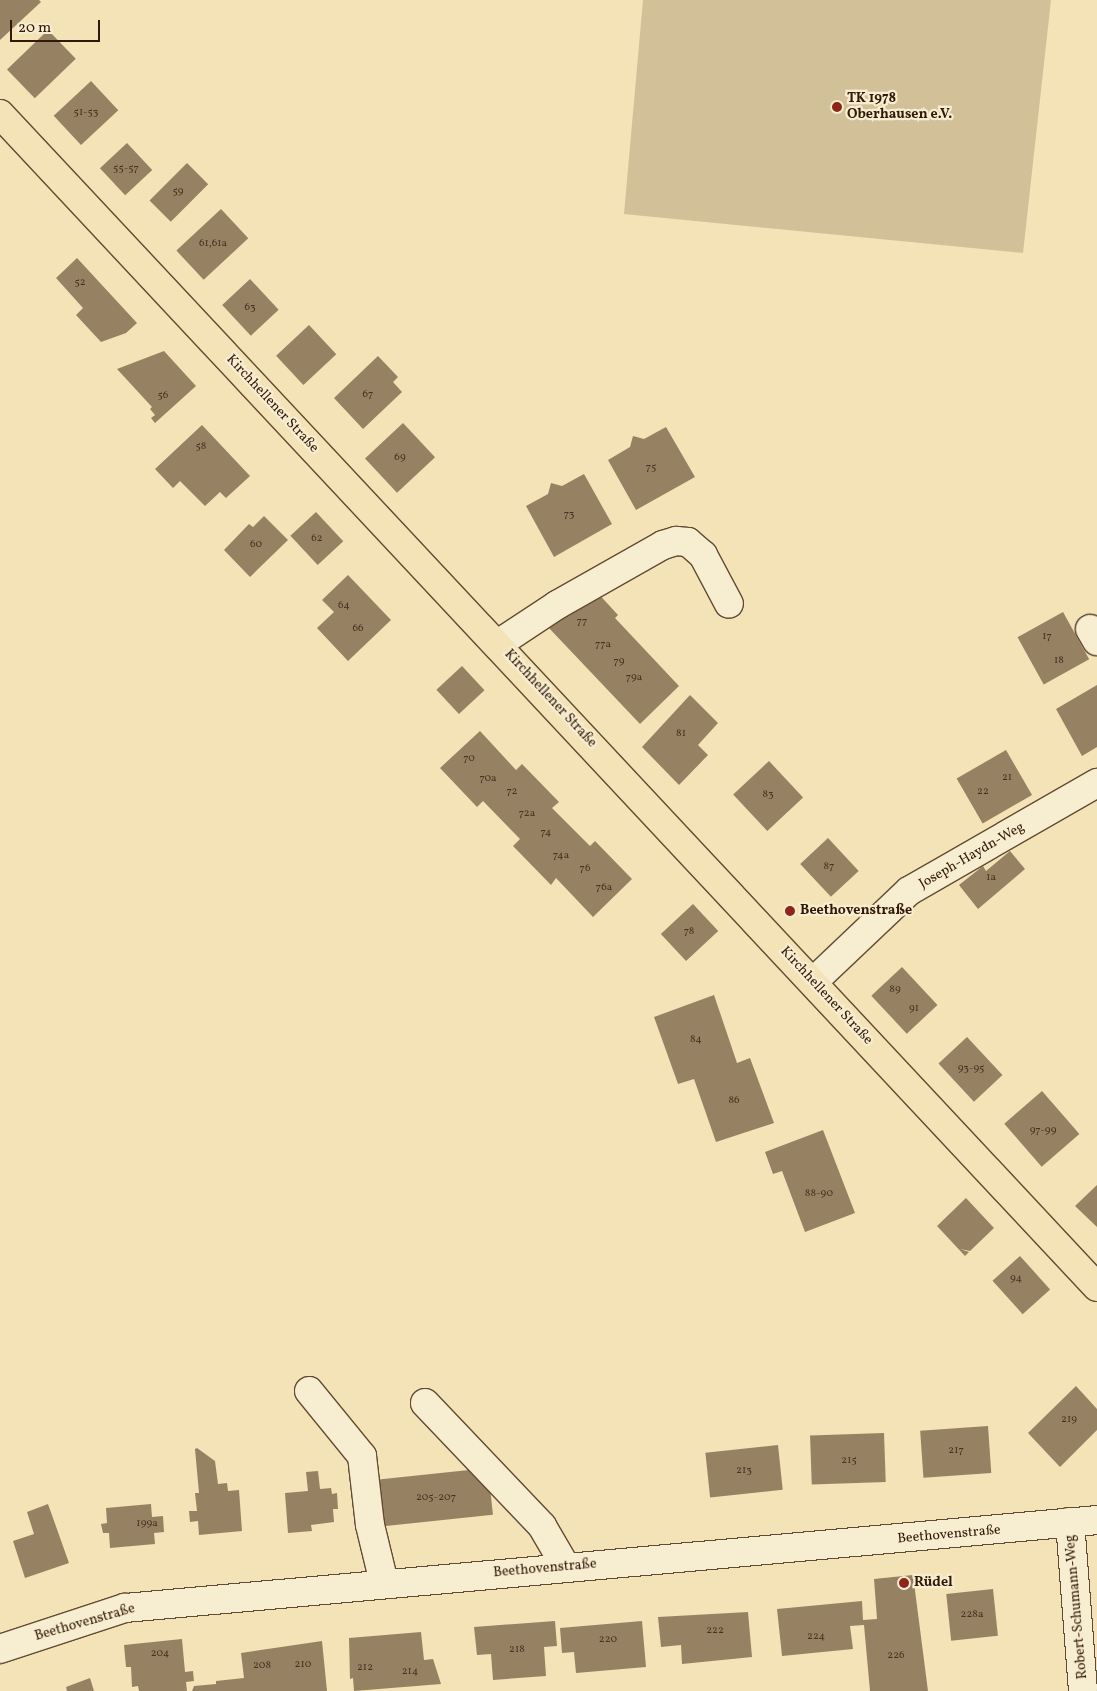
<!DOCTYPE html>
<meta charset="utf-8">
<style>
body{margin:0}
#map{position:relative;width:1097px;height:1691px;overflow:hidden;background:#f3e3b7;font-family:Vollkorn,serif}
div>[style]{position:absolute}
[style*='--x']{left:calc(var(--x)*1px);top:calc(var(--y)*1px);width:calc(var(--w)*1px);rotate:calc(var(--a)*1deg)}
.green>*{inset:0;background:#d2c099}
.building>*{inset:0;background:#968263;transform-origin:0 0}
.roads{filter:drop-shadow(1px 0 #624b34) drop-shadow(-1px 0 #624b34) drop-shadow(0 1px #624b34) drop-shadow(0 -1px #624b34)}
.minor>*{height:28px;margin:-14px;padding:0 14px;transform-origin:14px;border-radius:14px;background:#f7edd0}
.major>*{height:28px;margin:-14px;padding:0 14px;transform-origin:14px;border-radius:14px;background:#f3e3b7}
.dots>*{width:14px;height:14px;translate:-50% -50%;box-sizing:border-box;border:2px solid #f7edd0;border-radius:50%}
span{translate:-50% -50%;white-space:nowrap;text-align:center;line-height:1.15;-webkit-text-stroke:4.5px #f7edd0;paint-order:stroke}
.number-label{font-size:11px;color:#4a3220}
.number-label span{-webkit-text-stroke-width:0}
.poi-label{font-size:14px;color:#311809;font-weight:700}
.left{translate:0 -50%;text-align:left}
.street-label{font-size:14px;color:#311809}
.scale{position:absolute;left:10px;top:20px;width:90px;height:22px;box-sizing:border-box;border:2px solid #311809;border-top:0;padding-left:6px;font-size:15px;line-height:18px;white-space:nowrap;color:#311809;-webkit-text-stroke:4px #f7edd0;paint-order:stroke}
</style>
<div id="map">
<div class="green">
<div style="clip-path:polygon(643px 0,1051px 0,1023px 253px,624px 214px)"></div>
</div>
<div class="building">
<div style="clip-path:polygon(0 0,39px 0,41px 2px,0 40px)"></div>
<div style="left:48px;top:30px;width:40px;height:57px;rotate:46deg"></div>
<div style="left:91px;top:81px;width:40px;height:51px;rotate:47deg"></div>
<div style="left:127px;top:143px;width:37px;height:37px;rotate:47deg"></div>
<div style="left:187px;top:163px;width:30px;height:53px;rotate:45deg"></div>
<div style="left:221px;top:209px;width:40px;height:61px;rotate:47deg"></div>
<div style="clip-path:polygon(77px 258px,137px 323px,126px 333px,101px 342px,76px 315px,83px 308px,56px 278px)"></div>
<div style="left:250px;top:279px;width:42px;height:38px;rotate:47deg"></div>
<div style="left:309px;top:325px;width:40px;height:45px;rotate:47deg"></div>
<div style="clip-path:polygon(164px 351px,196px 386px,155px 423px,151px 418px,155px 415px,150px 409px,152px 407px,117px 369px)"></div>
<div style="clip-path:polygon(378px 356px,398px 377px,393px 382px,402px 392px,363px 429px,334px 398px)"></div>
<div style="left:403px;top:423px;width:47px;height:52px;rotate:47deg"></div>
<div style="clip-path:polygon(202px 425px,250px 476px,226px 498px,220px 492px,205px 506px,180px 481px,173px 488px,155px 469px)"></div>
<div style="clip-path:polygon(666px 427px,695px 477px,636px 510px,608px 460px,630px 447px,633px 436px,644px 439px)"></div>
<div style="clip-path:polygon(584px 474px,612px 524px,554px 557px,526px 506px,548px 494px,551px 483px,562px 486px)"></div>
<div style="left:316px;top:512px;width:40px;height:35px;rotate:47deg"></div>
<div style="clip-path:polygon(264px 516px,288px 540px,250px 577px,224px 550px,249px 524px,253px 527px)"></div>
<div style="clip-path:polygon(348px 575px,391px 620px,348px 661px,317px 628px,334px 612px,322px 600px)"></div>
<div style="clip-path:polygon(595px 590px,618px 615px,615px 618px,679px 686px,640px 724px,548px 627px)"></div>
<div style="left:1063px;top:612px;width:54px;height:52px;rotate:61deg"></div>
<div style="left:462px;top:666px;width:33px;height:35px;rotate:47deg"></div>
<div style="clip-path:polygon(1097px 685px,1097px 747px,1082px 756px,1056px 709px)"></div>
<div style="clip-path:polygon(690px 695px,718px 723px,698px 745px,708px 755px,679px 785px,642px 747px)"></div>
<div style="clip-path:polygon(480px 731px,516px 770px,522px 764px,559px 802px,552px 808px,590px 846px,595px 841px,632px 879px,593px 917px,556px 878px,551px 885px,513px 846px,520px 839px,483px 801px,477px 807px,440px 768px)"></div>
<div style="left:1006px;top:750px;width:52px;height:57px;rotate:60deg"></div>
<div style="left:769px;top:761px;width:50px;height:49px;rotate:47deg"></div>
<div style="left:828px;top:838px;width:45px;height:38px;rotate:47deg"></div>
<div style="clip-path:polygon(1010px 851px,1025px 869px,978px 909px,959px 885px,983px 866px,986px 871px)"></div>
<div style="left:693px;top:904px;width:37px;height:44px;rotate:47deg"></div>
<div style="left:902px;top:967px;width:52px;height:42px;rotate:47deg"></div>
<div style="clip-path:polygon(714px 995px,737px 1063px,750px 1058px,774px 1123px,716px 1142px,694px 1079px,678px 1084px,654px 1017px)"></div>
<div style="left:967px;top:1037px;width:52px;height:39px;rotate:47deg"></div>
<div style="left:1042px;top:1091px;width:57px;height:50px;rotate:49deg"></div>
<div style="clip-path:polygon(823px 1130px,855px 1213px,805px 1232px,782px 1171px,773px 1174px,765px 1152px)"></div>
<div style="clip-path:polygon(1097px 1185px,1097px 1227px,1075px 1206px)"></div>
<div style="clip-path:polygon(966px 1198px,994px 1228px,970px 1251px,960px 1249px,969px 1252px,965px 1256px,937px 1226px)"></div>
<div style="left:1020px;top:1256px;width:45px;height:37px;rotate:48deg"></div>
<div style="clip-path:polygon(1076px 1386px,1097px 1409px,1097px 1430px,1060px 1467px,1028px 1433px)"></div>
<div style="left:988px;top:1426px;width:47px;height:68px;rotate:86deg"></div>
<div style="left:884px;top:1433px;width:49px;height:74px;rotate:88deg"></div>
<div style="left:778px;top:1445px;width:45px;height:73px;rotate:84deg"></div>
<div style="clip-path:polygon(197px 1448px,215px 1461px,218px 1484px,227px 1483px,228px 1491px,239px 1490px,242px 1531px,199px 1535px,198px 1521px,190px 1522px,189px 1511px,197px 1511px,195px 1493px,199px 1493px,195px 1449px)"></div>
<div style="left:488px;top:1468px;width:47px;height:110px;rotate:84deg"></div>
<div style="clip-path:polygon(318px 1471px,320px 1489px,331px 1488px,332px 1494px,337px 1493px,338px 1509px,333px 1509px,334px 1522px,311px 1525px,312px 1531px,288px 1533px,285px 1493px,308px 1491px,306px 1472px)"></div>
<div style="clip-path:polygon(48px 1504px,69px 1563px,25px 1578px,13px 1541px,34px 1534px,27px 1512px)"></div>
<div style="clip-path:polygon(151px 1504px,152px 1517px,163px 1516px,164px 1532px,154px 1533px,155px 1544px,110px 1548px,109px 1533px,103px 1533px,101px 1524px,107px 1523px,106px 1508px)"></div>
<div style="clip-path:polygon(913px 1575px,928px 1691px,870px 1691px,864px 1625px,850px 1626px,853px 1649px,782px 1656px,777px 1609px,862px 1601px,863px 1620px,877px 1619px,874px 1579px)"></div>
<div style="left:993px;top:1589px;width:47px;height:47px;rotate:84deg"></div>
<div style="clip-path:polygon(748px 1612px,752px 1657px,682px 1664px,681px 1645px,661px 1647px,658px 1617px)"></div>
<div style="clip-path:polygon(555px 1621px,557px 1646px,544px 1647px,546px 1676px,493px 1680px,491px 1654px,477px 1655px,474px 1627px)"></div>
<div style="clip-path:polygon(642px 1621px,646px 1667px,576px 1673px,574px 1652px,562px 1653px,560px 1628px)"></div>
<div style="clip-path:polygon(421px 1632px,424px 1660px,433px 1659px,441px 1684px,354px 1691px,353px 1678px,350px 1679px,349px 1638px)"></div>
<div style="clip-path:polygon(182px 1639px,185px 1672px,193px 1671px,194px 1681px,186px 1682px,187px 1691px,139px 1691px,138px 1686px,132px 1687px,131px 1667px,126px 1667px,124px 1645px)"></div>
<div style="clip-path:polygon(322px 1641px,327px 1691px,192px 1691px,194px 1686px,216px 1684px,216px 1681px,244px 1678px,241px 1653px)"></div>
<div style="clip-path:polygon(90px 1678px,94px 1691px,67px 1691px,66px 1687px)"></div>
</div>
<div class="roads">
<div class="minor">
<div style="--x:1090;--y:629;--w:14;--a:60"></div>
<div style="--x:498;--y:644;--w:71;--a:-33.5"></div>
<div style="--x:557;--y:605;--w:122;--a:-29.5"></div>
<div style="--x:663;--y:545;--w:14;--a:-17"></div>
<div style="--x:676;--y:541;--w:12;--a:5"></div>
<div style="--x:688;--y:542;--w:20;--a:41"></div>
<div style="--x:703;--y:555;--w:55;--a:62"></div>
<div style="--x:813;--y:982;--w:132;--a:-43.5"></div>
<div style="--x:909;--y:891;--w:217;--a:-29.9"></div>
<div style="--x:309;--y:1391;--w:84;--a:50.8"></div>
<div style="--x:362;--y:1456;--w:69;--a:83.4"></div>
<div style="--x:370;--y:1525;--w:60;--a:76.4"></div>
<div style="--x:425;--y:1403;--w:170;--a:46.4"></div>
<div style="--x:542;--y:1526;--w:48;--a:59.7"></div>
<div style="--x:1070;--y:1522;--w:169;--a:85.6"></div>
<div style="--x:0;--y:1649;--w:132;--a:-18.2"></div>
<div style="--x:125;--y:1608;--w:976;--a:-5.17"></div>
</div>
<div class="major">
<div style="--x:0;--y:114;--w:1606;--a:46.92"></div>
</div>
</div>
<div class="dots">
<div style="left:837px;top:107px;background:#8f2418"></div>
<div style="left:790px;top:911px;background:#8f2418"></div>
<div style="left:904px;top:1583px;background:#8f2418"></div>
</div>
<div class="number-label">
<span style="left:86px;top:113px">51-53</span>
<span style="left:126px;top:169px">55-57</span>
<span style="left:178px;top:192px">59</span>
<span style="left:213px;top:244px">61,61a</span>
<span style="left:80px;top:283px">52</span>
<span style="left:250px;top:308px">63</span>
<span style="left:368px;top:395px">67</span>
<span style="left:163px;top:396px">56</span>
<span style="left:201px;top:447px">58</span>
<span style="left:400px;top:458px">69</span>
<span style="left:651px;top:468px">75</span>
<span style="left:569px;top:515px">73</span>
<span style="left:317px;top:539px">62</span>
<span style="left:256px;top:545px">60</span>
<span style="left:344px;top:606px">64</span>
<span style="left:582px;top:622px">77</span>
<span style="left:358px;top:629px">66</span>
<span style="left:1047px;top:637px">17</span>
<span style="left:603px;top:645px">77a</span>
<span style="left:1059px;top:661px">18</span>
<span style="left:619px;top:662px">79</span>
<span style="left:634px;top:678px">79a</span>
<span style="left:681px;top:734px">81</span>
<span style="left:469px;top:759px">70</span>
<span style="left:1007px;top:778px">21</span>
<span style="left:488px;top:779px">70a</span>
<span style="left:512px;top:792px">72</span>
<span style="left:983px;top:792px">22</span>
<span style="left:768px;top:795px">83</span>
<span style="left:527px;top:814px">72a</span>
<span style="left:546px;top:833px">74</span>
<span style="left:561px;top:856px">74a</span>
<span style="left:829px;top:867px">87</span>
<span style="left:585px;top:869px">76</span>
<span style="left:991px;top:878px">1a</span>
<span style="left:604px;top:888px">76a</span>
<span style="left:689px;top:932px">78</span>
<span style="left:895px;top:990px">89</span>
<span style="left:914px;top:1009px">91</span>
<span style="left:696px;top:1040px">84</span>
<span style="left:971px;top:1069px">93-95</span>
<span style="left:734px;top:1101px">86</span>
<span style="left:1043px;top:1131px">97-99</span>
<span style="left:819px;top:1194px">88-90</span>
<span style="left:1016px;top:1279px">94</span>
<span style="left:1069px;top:1420px">219</span>
<span style="left:956px;top:1451px">217</span>
<span style="left:849px;top:1461px">215</span>
<span style="left:744px;top:1471px">213</span>
<span style="left:436px;top:1498px">205-207</span>
<span style="left:147px;top:1524px">199a</span>
<span style="left:972px;top:1615px">228a</span>
<span style="left:715px;top:1631px">222</span>
<span style="left:816px;top:1637px">224</span>
<span style="left:608px;top:1640px">220</span>
<span style="left:517px;top:1650px">218</span>
<span style="left:160px;top:1654px">204</span>
<span style="left:896px;top:1656px">226</span>
<span style="left:303px;top:1665px">210</span>
<span style="left:262px;top:1666px">208</span>
<span style="left:365px;top:1668px">212</span>
<span style="left:410px;top:1672px">214</span>
</div>
<div class="poi-label">
<span class="left" style="left:847px;top:107px">TK 1978<br>Oberhausen e.V.</span>
<span class="left" style="left:800px;top:911px">Beethovenstraße</span>
<span class="left" style="left:914px;top:1583px">Rüdel</span>
</div>
<div class="street-label">
<span style="left:272px;top:404px;rotate:47deg">Kirchhellener Straße</span>
<span style="left:550px;top:699px;rotate:47deg">Kirchhellener Straße</span>
<span style="left:972px;top:856px;rotate:-30deg">Joseph-Haydn-Weg</span>
<span style="left:826px;top:996px;rotate:47deg">Kirchhellener Straße</span>
<span style="left:949px;top:1535px;rotate:-5deg">Beethovenstraße</span>
<span style="left:545px;top:1569px;rotate:-5deg">Beethovenstraße</span>
<span style="left:1077px;top:1607px;rotate:-95deg">Robert-Schumann-Weg</span>
<span style="left:85px;top:1623px;rotate:-16deg">Beethovenstraße</span>
</div>
<div class="scale">20 m</div>
</div>
